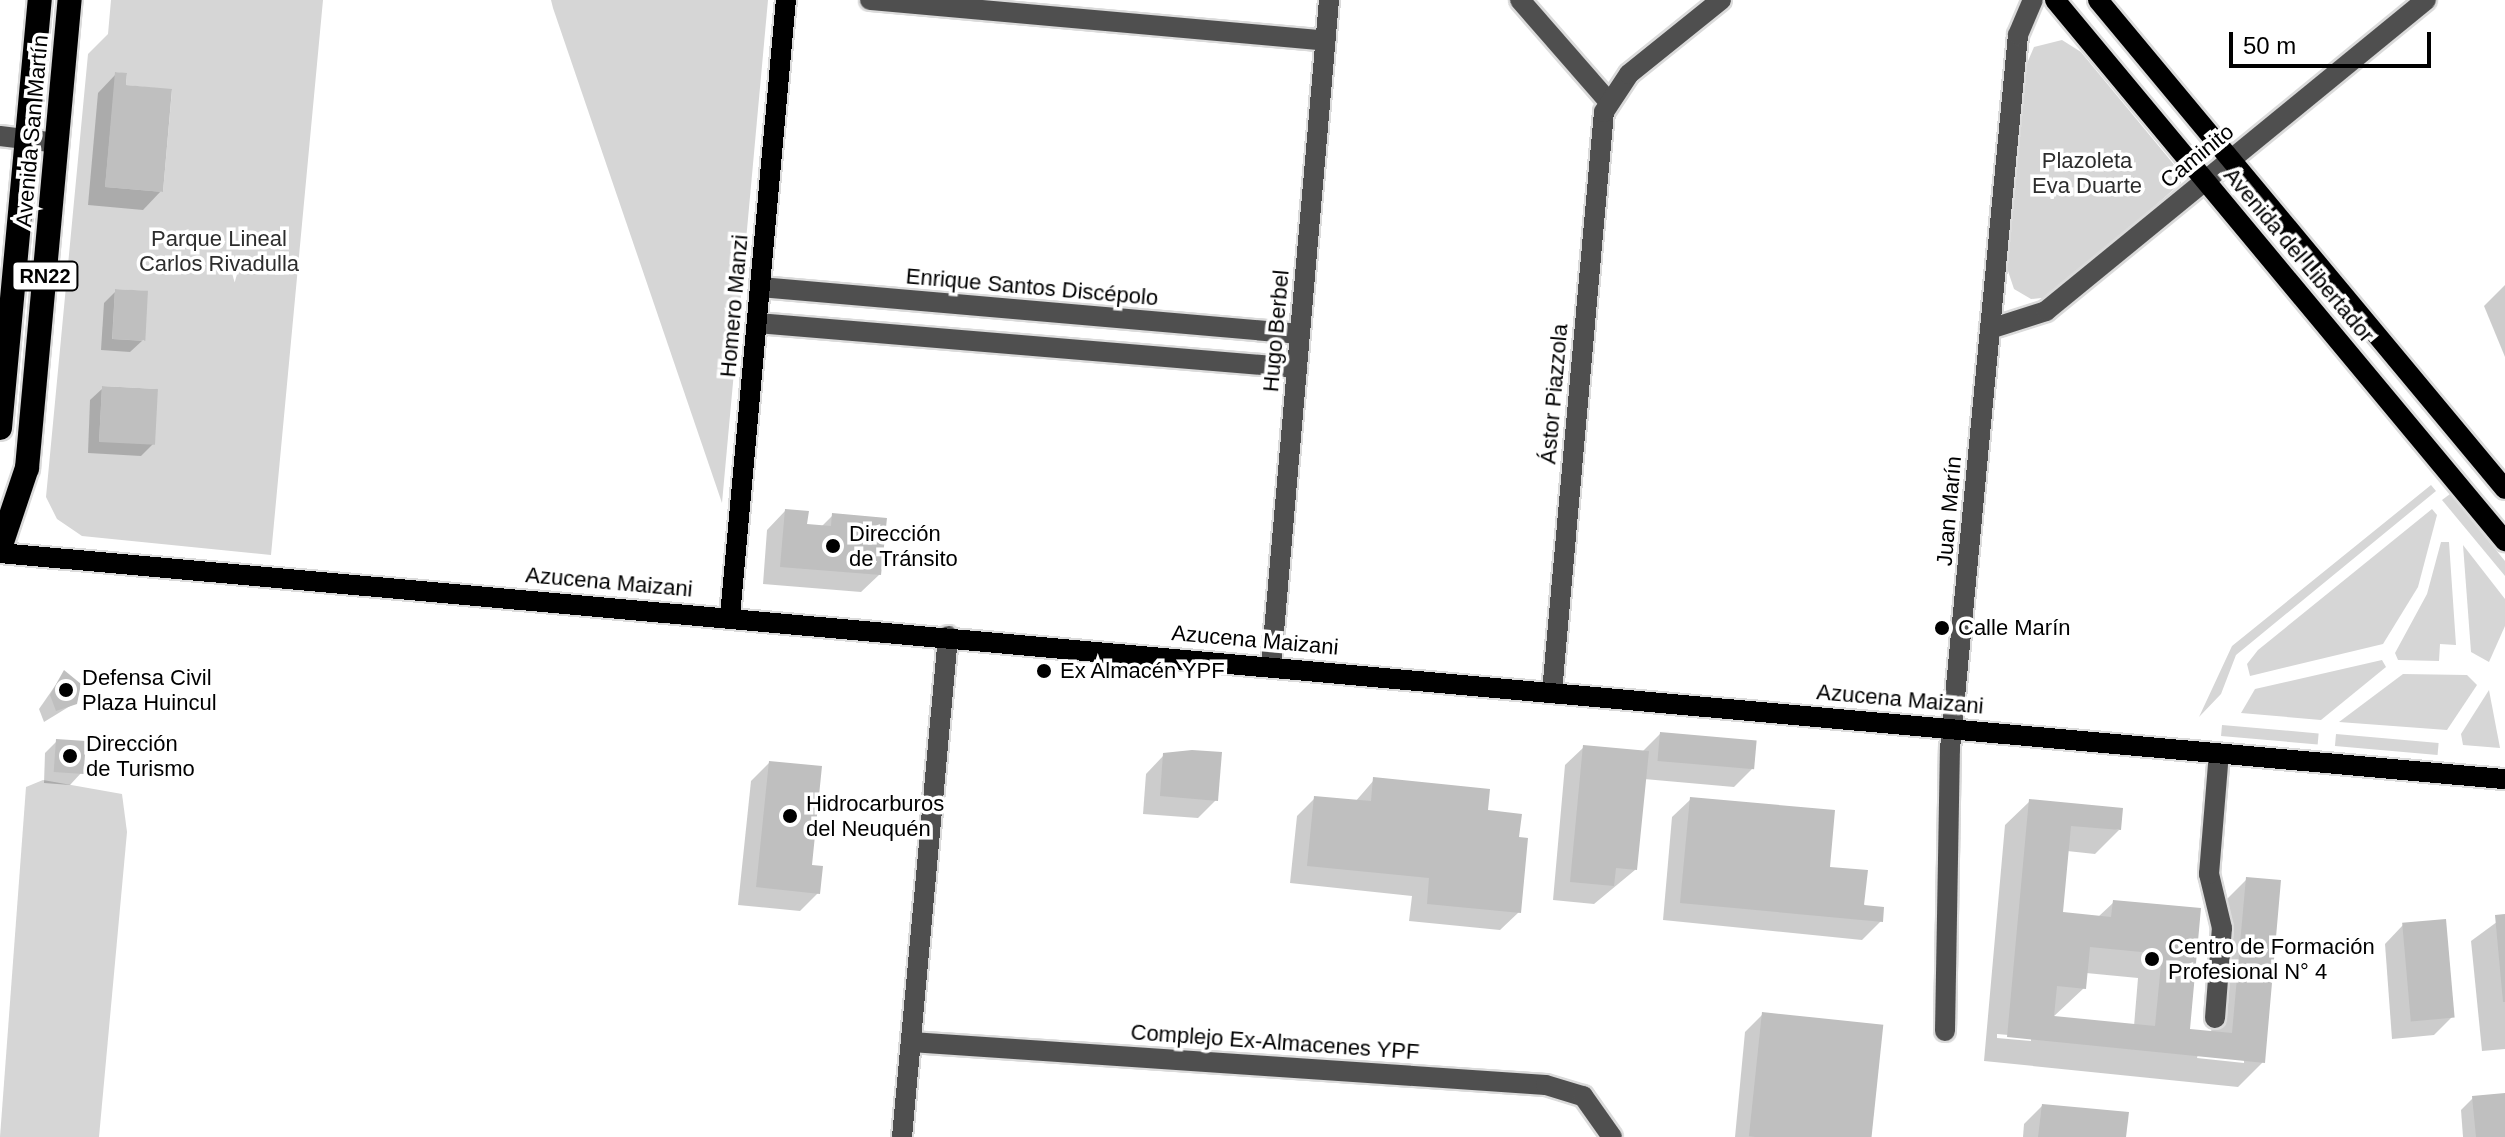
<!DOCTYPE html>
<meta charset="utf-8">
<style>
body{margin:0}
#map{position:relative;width:2505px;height:1137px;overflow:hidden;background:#fff;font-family:Arial,sans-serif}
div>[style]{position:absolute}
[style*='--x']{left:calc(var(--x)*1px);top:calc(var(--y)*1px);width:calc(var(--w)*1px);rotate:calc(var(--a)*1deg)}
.green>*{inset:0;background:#d6d6d6;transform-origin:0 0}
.shadow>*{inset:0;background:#0003}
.building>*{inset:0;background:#bfbfbf;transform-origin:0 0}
.roads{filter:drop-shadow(2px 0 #dbdbdb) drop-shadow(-2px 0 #dbdbdb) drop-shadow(0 2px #dbdbdb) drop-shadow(0 -2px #dbdbdb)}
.minor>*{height:20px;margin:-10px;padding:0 10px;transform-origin:10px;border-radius:10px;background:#4f4f4f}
.major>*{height:20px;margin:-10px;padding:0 10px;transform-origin:10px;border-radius:10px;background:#000}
.highway>*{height:24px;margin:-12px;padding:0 12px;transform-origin:12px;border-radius:12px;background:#000}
.dots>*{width:22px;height:22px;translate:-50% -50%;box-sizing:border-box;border:4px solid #fff;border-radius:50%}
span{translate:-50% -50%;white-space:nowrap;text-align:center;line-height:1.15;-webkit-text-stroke:7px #fff;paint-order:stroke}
.shield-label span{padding:2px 6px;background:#fff;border:2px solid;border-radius:6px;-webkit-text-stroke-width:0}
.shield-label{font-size:20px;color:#000;font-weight:700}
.street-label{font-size:22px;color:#000}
.park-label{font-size:22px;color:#2d2d2d}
.poi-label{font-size:22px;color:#000}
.left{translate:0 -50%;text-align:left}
.scale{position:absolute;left:2229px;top:32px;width:202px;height:36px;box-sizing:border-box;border:4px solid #000;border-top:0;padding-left:10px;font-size:24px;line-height:28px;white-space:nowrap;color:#000;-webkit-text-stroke:6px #fff;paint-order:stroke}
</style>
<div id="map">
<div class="green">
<div style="clip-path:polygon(evenodd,111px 0,323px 0,271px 555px,82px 536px,57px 519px,46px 497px,88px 54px,108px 34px,111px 0,116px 72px,127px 74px,126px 85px,172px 90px,163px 192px,105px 187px,116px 72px,111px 0,115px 289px,147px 291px,144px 341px,112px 339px,115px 289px,111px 0,102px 386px,157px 389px,158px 389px,99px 442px,102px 386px)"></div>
<div style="clip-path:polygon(551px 0,768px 0,722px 503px,553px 8px)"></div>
<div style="clip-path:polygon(2062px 40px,2081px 52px,2176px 167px,2181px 183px,2051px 297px,2031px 299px,2014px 289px,2007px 268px,2025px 68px,2034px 47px)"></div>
<div style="clip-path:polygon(2431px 485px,2436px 491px,2236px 655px,2221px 694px,2199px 717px,2232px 646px)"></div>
<div style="clip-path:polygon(2450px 494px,2505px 561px,2505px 576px,2442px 500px)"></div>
<div style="clip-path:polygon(2432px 509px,2437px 515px,2418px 587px,2383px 644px,2250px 676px,2247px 664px,2258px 650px)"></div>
<div style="clip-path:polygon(2441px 542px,2449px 542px,2456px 645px,2440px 644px,2439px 661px,2398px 660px,2395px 653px,2427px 594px)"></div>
<div style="clip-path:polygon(2463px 545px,2505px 599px,2505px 626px,2489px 662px,2471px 652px)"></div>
<div style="clip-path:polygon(2382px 660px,2386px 667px,2321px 720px,2241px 713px,2255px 689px)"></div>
<div style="clip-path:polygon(2403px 674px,2467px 675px,2477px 685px,2447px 730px,2339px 722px)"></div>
<div style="clip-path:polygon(2489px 690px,2500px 748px,2463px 745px,2461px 734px)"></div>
<div style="left:2222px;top:725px;width:97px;height:11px;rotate:5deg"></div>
<div style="left:2336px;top:734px;width:103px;height:12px;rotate:5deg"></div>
<div style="clip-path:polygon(43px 780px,122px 794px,127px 832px,99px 1137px,0 1137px,26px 787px)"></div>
</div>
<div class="shadow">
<div style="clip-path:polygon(116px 74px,161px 191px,143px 210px,88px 205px,98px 93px)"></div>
<div style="clip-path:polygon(2505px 285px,2505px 357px,2484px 306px)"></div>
<div style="clip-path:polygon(116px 291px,143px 340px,130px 352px,101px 350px,104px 303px)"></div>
<div style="clip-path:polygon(103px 388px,153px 444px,141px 456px,88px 453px,90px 400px)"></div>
<div style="clip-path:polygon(785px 511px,805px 526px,821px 527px,833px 515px,880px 574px,861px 592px,763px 584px,767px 530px)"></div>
<div style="clip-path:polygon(64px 673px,75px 703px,44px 722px,39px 709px)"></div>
<div style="clip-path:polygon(1660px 734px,1752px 769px,1734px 787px,1644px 779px,1635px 870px,1594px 904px,1553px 900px,1565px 765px,1584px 747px,1642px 752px)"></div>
<div style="clip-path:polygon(57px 741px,82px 772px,70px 785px,44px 783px,45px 753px)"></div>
<div style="clip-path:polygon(1164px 755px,1216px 800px,1198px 818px,1143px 814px,1146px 774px)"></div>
<div style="clip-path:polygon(769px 763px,818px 893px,800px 911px,738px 905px,751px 781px)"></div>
<div style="clip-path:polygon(1374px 780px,1486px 812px,1517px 839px,1519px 912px,1500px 930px,1409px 921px,1412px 896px,1290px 883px,1297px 816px,1315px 798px,1355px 802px)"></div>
<div style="clip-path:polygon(1691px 799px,1827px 868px,1881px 921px,1862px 940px,1663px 920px,1672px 817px)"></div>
<div style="clip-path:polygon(evenodd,2030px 801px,2119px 830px,2095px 854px,2067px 851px,2061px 914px,2098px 917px,2114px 902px,2199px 909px,2188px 1031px,2211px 1033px,2223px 903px,2247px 879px,2263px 1062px,2238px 1087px,1984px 1061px,2005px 825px,2030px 801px,2086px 973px,2138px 978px,2134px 1026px,2052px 1018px,2084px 988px,2086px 973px,2030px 801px,1997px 1034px,2031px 1037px,2031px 1041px,1997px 1038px,1997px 1034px,2030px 801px,2198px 1054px,2244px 1059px,2244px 1063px,2197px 1058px,2198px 1054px)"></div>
<div style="clip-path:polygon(2505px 916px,2505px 1049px,2482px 1051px,2471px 941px)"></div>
<div style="clip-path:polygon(2403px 925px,2452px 1017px,2434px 1035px,2392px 1039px,2385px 944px)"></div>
<div style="clip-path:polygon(1763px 1014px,1870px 1137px,1735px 1137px,1745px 1032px)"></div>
<div style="clip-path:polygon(2505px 1095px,2505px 1137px,2463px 1137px,2461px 1110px,2473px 1098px)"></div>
<div style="clip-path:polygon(2042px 1106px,2124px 1137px,2023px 1137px,2024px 1124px)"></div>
</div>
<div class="building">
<div style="clip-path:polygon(115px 72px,127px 73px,126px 85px,172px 89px,163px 192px,105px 187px)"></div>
<div style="left:115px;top:289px;width:33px;height:50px;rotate:3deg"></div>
<div style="left:102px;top:386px;width:56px;height:56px;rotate:3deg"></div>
<div style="clip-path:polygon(785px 509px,809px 511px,807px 524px,831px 526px,832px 513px,887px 518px,881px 575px,780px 567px)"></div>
<div style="clip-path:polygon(64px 670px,81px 684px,77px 704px,56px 711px,50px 695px)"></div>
<div style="left:1660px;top:732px;width:97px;height:29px;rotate:5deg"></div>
<div style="left:56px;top:739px;width:30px;height:33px;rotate:4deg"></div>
<div style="clip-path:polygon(1583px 745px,1649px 751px,1637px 870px,1616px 868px,1614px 886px,1570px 882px)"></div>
<div style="clip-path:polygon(1192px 750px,1222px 752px,1218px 801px,1160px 796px,1163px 753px)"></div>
<div style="clip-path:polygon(769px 761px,822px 766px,812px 865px,823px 866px,820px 894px,756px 887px)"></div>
<div style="clip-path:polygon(1373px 777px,1490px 789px,1488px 810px,1522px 814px,1519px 837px,1528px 838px,1521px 913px,1427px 904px,1429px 878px,1307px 866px,1314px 796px,1371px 801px)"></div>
<div style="clip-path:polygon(1690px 797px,1835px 810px,1830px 867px,1868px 870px,1864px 905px,1884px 907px,1883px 922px,1680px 903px)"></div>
<div style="clip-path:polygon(evenodd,2029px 799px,2123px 808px,2121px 830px,2071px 826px,2063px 912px,2111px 917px,2113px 900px,2201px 908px,2190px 1029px,2232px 1033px,2246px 877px,2281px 880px,2265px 1063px,2007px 1037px,2029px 799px,2090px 947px,2162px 954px,2155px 1026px,2054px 1016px,2057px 986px,2086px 989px,2090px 947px)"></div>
<div style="clip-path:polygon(2505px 914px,2505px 1002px,2503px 1002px,2495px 915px)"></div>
<div style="left:2446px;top:919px;width:99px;height:44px;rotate:85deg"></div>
<div style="left:1762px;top:1012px;width:122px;height:125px;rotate:6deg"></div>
<div style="clip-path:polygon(2505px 1093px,2505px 1137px,2476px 1137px,2472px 1096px)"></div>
<div style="clip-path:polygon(2042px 1104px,2129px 1112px,2126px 1137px,2038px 1137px)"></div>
</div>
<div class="roads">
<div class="minor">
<div style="--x:870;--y:0;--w:457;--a:5.1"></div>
<div style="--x:1520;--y:0;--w:134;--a:48.9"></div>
<div style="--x:0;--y:136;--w:57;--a:7"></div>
<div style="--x:760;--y:287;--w:542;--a:4.97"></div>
<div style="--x:757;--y:323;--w:542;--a:4.76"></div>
<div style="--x:1990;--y:329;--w:59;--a:-17.8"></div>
<div style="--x:2046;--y:311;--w:491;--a:-39.3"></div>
<div style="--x:1271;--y:666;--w:669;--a:-85.02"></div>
<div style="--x:1552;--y:692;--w:582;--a:-84.88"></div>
<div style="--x:1604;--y:112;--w:45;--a:-56.7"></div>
<div style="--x:1629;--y:74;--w:118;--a:-38.8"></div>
<div style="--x:2215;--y:1018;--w:90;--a:-85.6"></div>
<div style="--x:2222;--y:928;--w:56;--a:-103.5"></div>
<div style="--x:2209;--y:874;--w:121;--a:-85.3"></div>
<div style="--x:1945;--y:1031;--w:282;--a:-89"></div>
<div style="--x:1950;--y:749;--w:717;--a:-84.56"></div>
<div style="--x:2018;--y:35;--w:38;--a:-67"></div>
<div style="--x:911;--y:1042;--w:636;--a:3.87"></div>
<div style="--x:1546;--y:1085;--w:39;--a:17"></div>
<div style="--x:1583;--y:1096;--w:50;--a:54.7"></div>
<div style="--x:902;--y:1137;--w:503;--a:-84.75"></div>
</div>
<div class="major">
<div style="--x:2055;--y:0;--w:704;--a:50.25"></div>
<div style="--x:2098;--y:0;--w:636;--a:50.23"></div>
<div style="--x:0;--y:553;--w:2515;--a:5.16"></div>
<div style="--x:730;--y:616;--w:619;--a:-84.81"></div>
</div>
<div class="highway">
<div style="--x:0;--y:428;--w:430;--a:-84.7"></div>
<div style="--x:0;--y:548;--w:84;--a:-71.4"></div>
<div style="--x:27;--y:468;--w:470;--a:-84.8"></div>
</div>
</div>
<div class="dots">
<div style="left:833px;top:546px;background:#000"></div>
<div style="left:1942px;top:628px;background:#000"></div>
<div style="left:1044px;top:671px;background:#000"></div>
<div style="left:66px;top:690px;background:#000"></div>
<div style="left:70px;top:756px;background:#000"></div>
<div style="left:790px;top:816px;background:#000"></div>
<div style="left:2152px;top:959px;background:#000"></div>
</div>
<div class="shield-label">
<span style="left:45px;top:276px">RN22</span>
</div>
<div class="street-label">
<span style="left:32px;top:131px;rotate:-85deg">Avenida San Martín</span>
<span style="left:2197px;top:156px;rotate:-39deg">Caminito</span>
<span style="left:2299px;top:255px;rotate:50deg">Avenida del Libertador</span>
<span style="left:1032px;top:287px;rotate:5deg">Enrique Santos Discépolo</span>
<span style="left:734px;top:306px;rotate:-85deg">Homero Manzi</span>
<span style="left:1276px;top:331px;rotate:-85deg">Hugo Berbel</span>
<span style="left:1554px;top:394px;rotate:-85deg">Ástor Piazzola</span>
<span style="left:1949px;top:511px;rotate:-85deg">Juan Marín</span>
<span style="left:609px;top:582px;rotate:5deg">Azucena Maizani</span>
<span style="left:1255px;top:640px;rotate:5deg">Azucena Maizani</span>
<span style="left:1900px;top:699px;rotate:5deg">Azucena Maizani</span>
<span style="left:1275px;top:1042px;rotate:4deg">Complejo Ex-Almacenes YPF</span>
</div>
<div class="park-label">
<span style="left:2087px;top:173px">Plazoleta<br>Eva Duarte</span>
<span style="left:219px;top:251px">Parque Lineal<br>Carlos Rivadulla</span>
</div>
<div class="poi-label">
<span class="left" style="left:849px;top:546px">Dirección<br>de Tránsito</span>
<span class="left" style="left:1958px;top:628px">Calle Marín</span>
<span class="left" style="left:1060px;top:671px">Ex Almacén YPF</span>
<span class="left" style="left:82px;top:690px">Defensa Civil<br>Plaza Huincul</span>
<span class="left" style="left:86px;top:756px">Dirección<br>de Turismo</span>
<span class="left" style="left:806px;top:816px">Hidrocarburos<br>del Neuquén</span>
<span class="left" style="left:2168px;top:959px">Centro de Formación<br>Profesional N° 4</span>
</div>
<div class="scale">50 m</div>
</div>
